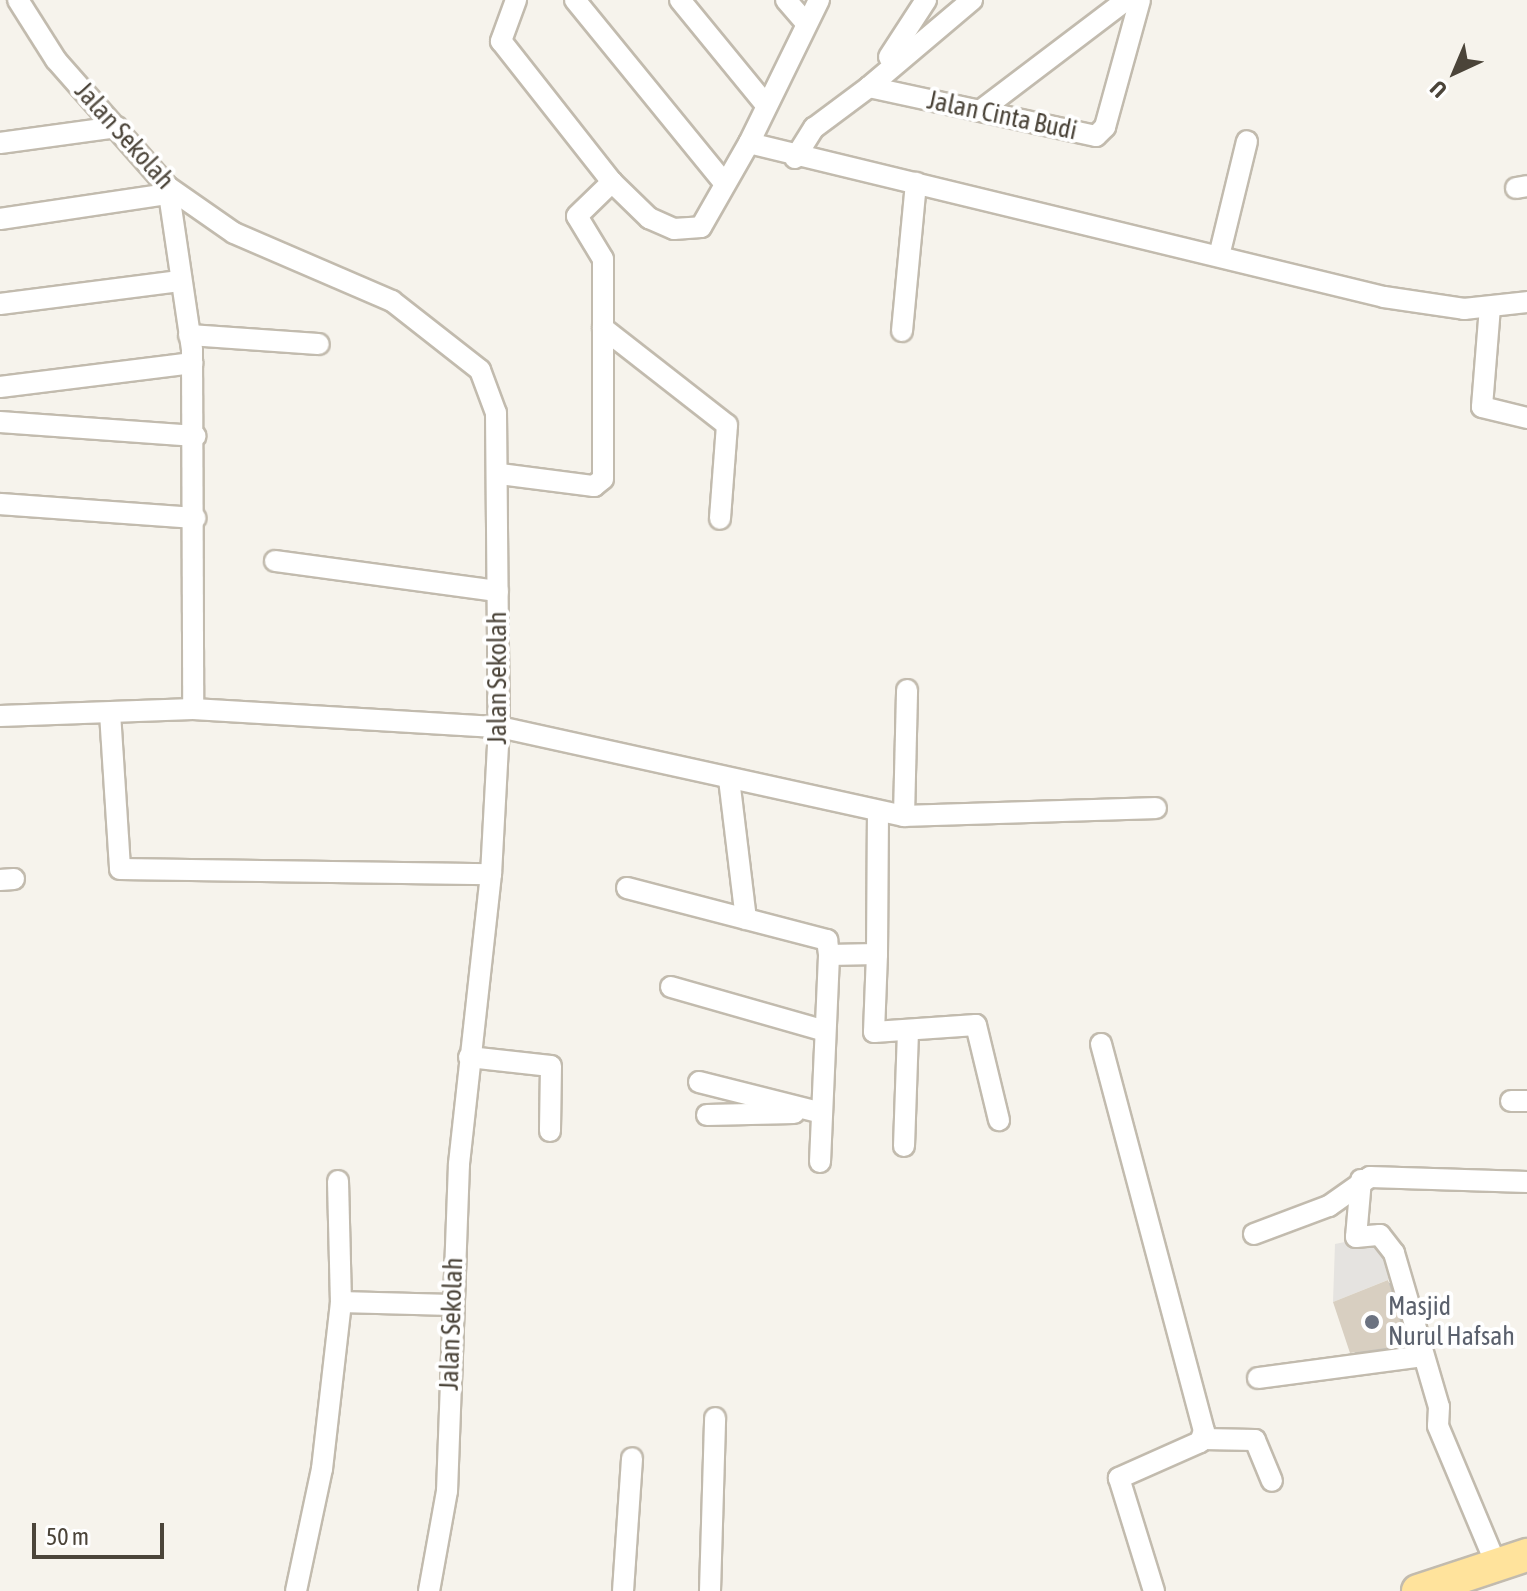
<!DOCTYPE html>
<style>
body{margin:0}
#map{position:relative;width:1527px;height:1591px;overflow:hidden;background:#f6f3ec;font-family:"Asap Condensed",sans-serif}
div>[style]{position:absolute}
[style*='--x']{left:calc(var(--x)*1px);top:calc(var(--y)*1px);width:calc(var(--w)*1px);rotate:calc(var(--a)*1deg)}
.parking>*{inset:0;background:#e5e3e0}
.shadow>*{inset:0;background:#0003}
.building>*{inset:0;background:#d8cfc1}
.roads{filter:drop-shadow(2px 0 #c2bbae) drop-shadow(-2px 0 #c2bbae) drop-shadow(0 2px #c2bbae) drop-shadow(0 -2px #c2bbae)}
.minor>*{height:20px;margin:-10px;padding:0 10px;transform-origin:10px;border-radius:10px;background:#fff}
.primary>*{height:32px;margin:-16px;padding:0 16px;transform-origin:16px;border-radius:16px;background:#ffe39c}
.dots>*{width:22px;height:22px;translate:-50% -50%;box-sizing:border-box;border:4px solid #fff;border-radius:50%}
span{translate:-50% -50%;white-space:nowrap;text-align:center;line-height:1.15;-webkit-text-stroke:8px #fff;paint-order:stroke}
.street-label{font-size:26px;color:#4b4439}
.worship-label{font-size:26px;color:#5b616d}
.left{translate:0 -50%;text-align:left}
.north{position:absolute;left:1415px;top:32px;width:80px;height:80px;-webkit-text-stroke:6px #fff;paint-order:stroke;rotate:224deg;font-size:22px;font-weight:700;line-height:32px;text-align:center;color:#4b4439}
.north::after{content:'';display:block;margin:auto;width:28px;height:36px;background:#4b4439;clip-path:polygon(50% 0,100% 100%,50% 72%,0 100%)}
.scale{position:absolute;left:32px;top:1523px;width:132px;height:36px;box-sizing:border-box;border:4px solid #4b4439;border-top:0;padding-left:10px;font-size:24px;line-height:28px;white-space:nowrap;color:#4b4439;-webkit-text-stroke:6px #fff;paint-order:stroke}
</style>
<div id="map">
<div class="parking">
<div style="clip-path:polygon(1380px 1235px,1400px 1275px,1333px 1302px,1335px 1244px)"></div>
</div>
<div class="shadow">
<div style="clip-path:polygon(1388px 1282px,1400px 1289px,1418px 1351px,1364px 1358px,1352px 1351px)"></div>
</div>
<div class="building">
<div style="clip-path:polygon(1388px 1280px,1407px 1345px,1350px 1353px,1333px 1302px)"></div>
</div>
<div class="roads">
<div class="minor">
<div style="--x:18;--y:0;--w:71;--a:57.7"></div>
<div style="--x:56;--y:60;--w:169;--a:48.6"></div>
<div style="--x:168;--y:187;--w:80;--a:34.9"></div>
<div style="--x:234;--y:233;--w:172;--a:23.3"></div>
<div style="--x:392;--y:301;--w:112;--a:38.1"></div>
<div style="--x:480;--y:370;--w:46;--a:69.6"></div>
<div style="--x:496;--y:413;--w:314;--a:89.5"></div>
<div style="--x:499;--y:727;--w:147;--a:93.1"></div>
<div style="--x:491;--y:874;--w:292;--a:96.3"></div>
<div style="--x:459;--y:1164;--w:327;--a:92.1"></div>
<div style="--x:447;--y:1491;--w:102;--a:100.2"></div>
<div style="--x:516;--y:0;--w:44;--a:110.1"></div>
<div style="--x:501;--y:41;--w:179;--a:51.8"></div>
<div style="--x:612;--y:182;--w:52;--a:44.2"></div>
<div style="--x:649;--y:218;--w:27;--a:24"></div>
<div style="--x:674;--y:229;--w:27;--a:-4"></div>
<div style="--x:701;--y:227;--w:97;--a:-60.3"></div>
<div style="--x:749;--y:143;--w:653;--a:13.63"></div>
<div style="--x:1384;--y:297;--w:81;--a:8.5"></div>
<div style="--x:1464;--y:309;--w:63;--a:-6.3"></div>
<div style="--x:575;--y:0;--w:237;--a:50.8"></div>
<div style="--x:680;--y:0;--w:134;--a:50.7"></div>
<div style="--x:786;--y:0;--w:30;--a:49"></div>
<div style="--x:889;--y:57;--w:68;--a:-57"></div>
<div style="--x:869;--y:87;--w:135;--a:-40.2"></div>
<div style="--x:980;--y:111;--w:183;--a:-37.2"></div>
<div style="--x:0;--y:143;--w:118;--a:-7.8"></div>
<div style="--x:749;--y:143;--w:159;--a:-63.9"></div>
<div style="--x:795;--y:158;--w:36;--a:-58"></div>
<div style="--x:814;--y:128;--w:69;--a:-36.7"></div>
<div style="--x:869;--y:87;--w:232;--a:12.2"></div>
<div style="--x:1096;--y:136;--w:13;--a:-45"></div>
<div style="--x:1105;--y:127;--w:132;--a:-74.6"></div>
<div style="--x:168;--y:187;--w:165;--a:81.6"></div>
<div style="--x:192;--y:350;--w:359;--a:89.8"></div>
<div style="--x:1516;--y:188;--w:11;--a:-10"></div>
<div style="--x:0;--y:219;--w:170;--a:-8.5"></div>
<div style="--x:1219;--y:256;--w:118;--a:-76.3"></div>
<div style="--x:0;--y:304;--w:181;--a:-7.3"></div>
<div style="--x:1490;--y:307;--w:100;--a:94.6"></div>
<div style="--x:1482;--y:407;--w:46;--a:13.7"></div>
<div style="--x:603;--y:328;--w:157;--a:38"></div>
<div style="--x:727;--y:425;--w:94;--a:94.3"></div>
<div style="--x:902;--y:331;--w:149;--a:-84.6"></div>
<div style="--x:189;--y:335;--w:130;--a:4"></div>
<div style="--x:0;--y:387;--w:194;--a:-7.1"></div>
<div style="--x:0;--y:422;--w:196;--a:4.1"></div>
<div style="--x:500;--y:474;--w:95;--a:7.3"></div>
<div style="--x:594;--y:486;--w:11;--a:-38"></div>
<div style="--x:603;--y:479;--w:220;--a:-90"></div>
<div style="--x:603;--y:259;--w:50;--a:-121.2"></div>
<div style="--x:577;--y:216;--w:49;--a:-44.2"></div>
<div style="--x:0;--y:504;--w:196;--a:4.1"></div>
<div style="--x:275;--y:561;--w:225;--a:7.7"></div>
<div style="--x:110;--y:713;--w:156;--a:86.3"></div>
<div style="--x:120;--y:869;--w:371;--a:0.8"></div>
<div style="--x:0;--y:716;--w:193;--a:-2.1"></div>
<div style="--x:193;--y:709;--w:307;--a:3.4"></div>
<div style="--x:499;--y:727;--w:415;--a:12.4"></div>
<div style="--x:904;--y:816;--w:252;--a:-1.8"></div>
<div style="--x:729;--y:779;--w:141;--a:83.1"></div>
<div style="--x:904;--y:816;--w:126;--a:-88.6"></div>
<div style="--x:0;--y:880;--w:14;--a:-4"></div>
<div style="--x:627;--y:888;--w:207;--a:14.6"></div>
<div style="--x:827;--y:940;--w:15;--a:82"></div>
<div style="--x:877;--y:954;--w:78;--a:92.2"></div>
<div style="--x:874;--y:1032;--w:102;--a:-3.9"></div>
<div style="--x:976;--y:1025;--w:98;--a:76.4"></div>
<div style="--x:671;--y:987;--w:160;--a:15.9"></div>
<div style="--x:1101;--y:1044;--w:400;--a:75.1"></div>
<div style="--x:1204;--y:1431;--w:12;--a:110"></div>
<div style="--x:1200;--y:1442;--w:89;--a:156"></div>
<div style="--x:1119;--y:1478;--w:118;--a:72.8"></div>
<div style="--x:469;--y:1057;--w:82;--a:6.3"></div>
<div style="--x:551;--y:1066;--w:65;--a:90.9"></div>
<div style="--x:699;--y:1082;--w:127;--a:14.1"></div>
<div style="--x:1511;--y:1101;--w:16;--a:0"></div>
<div style="--x:707;--y:1115;--w:87;--a:-1.3"></div>
<div style="--x:904;--y:1146;--w:115;--a:-88"></div>
<div style="--x:820;--y:1162;--w:207;--a:-87.5"></div>
<div style="--x:829;--y:955;--w:48;--a:-1.2"></div>
<div style="--x:877;--y:954;--w:142;--a:-89.6"></div>
<div style="--x:1361;--y:1180;--w:57;--a:95"></div>
<div style="--x:1356;--y:1237;--w:24;--a:-5"></div>
<div style="--x:1380;--y:1235;--w:23;--a:52"></div>
<div style="--x:1394;--y:1253;--w:160;--a:73.7"></div>
<div style="--x:1439;--y:1407;--w:19;--a:93"></div>
<div style="--x:1438;--y:1426;--w:150;--a:67.2"></div>
<div style="--x:338;--y:1181;--w:121;--a:88.6"></div>
<div style="--x:341;--y:1302;--w:110;--a:1.6"></div>
<div style="--x:1254;--y:1234;--w:80;--a:-20.5"></div>
<div style="--x:1329;--y:1206;--w:50;--a:-35.3"></div>
<div style="--x:1370;--y:1177;--w:157;--a:1.8"></div>
<div style="--x:1258;--y:1378;--w:166;--a:-7.6"></div>
<div style="--x:1203;--y:1439;--w:52;--a:1.1"></div>
<div style="--x:1255;--y:1440;--w:44;--a:67.5"></div>
<div style="--x:296;--y:1591;--w:125;--a:-78"></div>
<div style="--x:322;--y:1469;--w:168;--a:-83.5"></div>
<div style="--x:623;--y:1591;--w:133;--a:-86.1"></div>
<div style="--x:710;--y:1591;--w:173;--a:-88.3"></div>
</div>
<div class="primary">
<div style="--x:1418;--y:1591;--w:115;--a:-18.3"></div>
</div>
</div>
<div class="dots">
<div style="left:1372px;top:1322px;background:#6b7280"></div>
</div>
<div class="street-label">
<span style="left:1002px;top:116px;rotate:12deg">Jalan Cinta Budi</span>
<span style="left:124px;top:136px;rotate:48deg">Jalan Sekolah</span>
<span style="left:498px;top:678px;rotate:-90deg">Jalan Sekolah</span>
<span style="left:452px;top:1324px;rotate:-88deg">Jalan Sekolah</span>
</div>
<div class="worship-label">
<span class="left" style="left:1388px;top:1322px">Masjid<br>Nurul Hafsah</span>
</div>
<div class="north">U</div>
<div class="scale">50 m</div>
</div>
